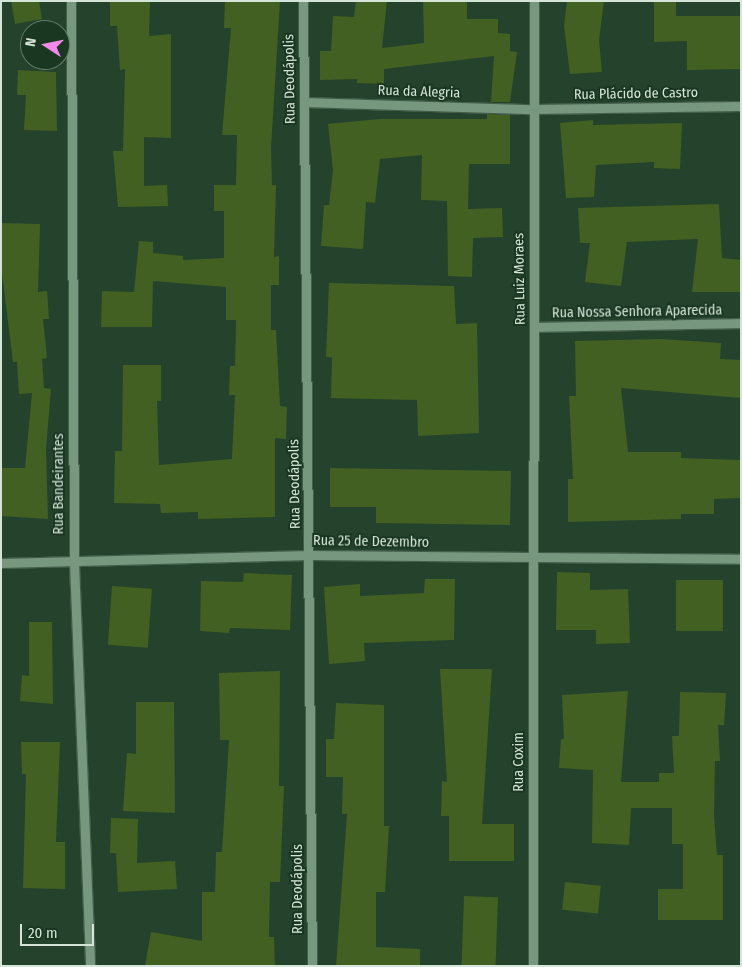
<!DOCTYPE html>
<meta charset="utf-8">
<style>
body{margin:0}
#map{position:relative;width:742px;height:967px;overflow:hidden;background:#25422c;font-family:"Fira Sans Condensed",sans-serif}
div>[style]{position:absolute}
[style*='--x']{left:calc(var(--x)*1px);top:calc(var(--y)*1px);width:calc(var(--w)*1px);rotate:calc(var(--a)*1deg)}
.building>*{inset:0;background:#426021;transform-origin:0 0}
.roads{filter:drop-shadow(1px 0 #435d4b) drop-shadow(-1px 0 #435d4b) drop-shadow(0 1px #435d4b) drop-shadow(0 -1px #435d4b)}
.minor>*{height:9px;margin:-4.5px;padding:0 4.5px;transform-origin:4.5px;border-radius:4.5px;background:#77977e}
span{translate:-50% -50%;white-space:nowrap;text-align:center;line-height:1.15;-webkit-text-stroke:4px #1a3722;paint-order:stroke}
.street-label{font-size:14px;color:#d4e5d7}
.frame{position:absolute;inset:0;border:2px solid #d4e5d7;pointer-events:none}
.north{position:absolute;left:20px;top:20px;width:50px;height:50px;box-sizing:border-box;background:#1a3722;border:1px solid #647d6a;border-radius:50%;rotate:281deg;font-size:14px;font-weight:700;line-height:20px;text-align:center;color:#d4e5d7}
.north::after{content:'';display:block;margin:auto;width:18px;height:22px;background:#f788eb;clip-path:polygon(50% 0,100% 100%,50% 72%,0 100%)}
.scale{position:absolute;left:20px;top:924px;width:74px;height:22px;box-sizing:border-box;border:2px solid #d4e5d7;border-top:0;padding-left:6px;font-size:15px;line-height:18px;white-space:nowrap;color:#d4e5d7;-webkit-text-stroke:4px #1a3722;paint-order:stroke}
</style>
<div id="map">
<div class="building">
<div style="clip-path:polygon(11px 1px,39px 1px,42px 19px,15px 24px)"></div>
<div style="clip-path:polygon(110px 1px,150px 1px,149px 36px,171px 34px,171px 138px,144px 137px,144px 186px,167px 185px,168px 206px,118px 207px,113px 151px,123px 151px,125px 69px,120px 70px,117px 26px,110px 26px)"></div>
<div style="clip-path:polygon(225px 1px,280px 1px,271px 148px,272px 185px,276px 185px,274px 257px,279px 256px,279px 285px,271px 285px,271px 330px,276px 330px,280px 406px,287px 407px,286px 439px,275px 438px,275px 517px,198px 519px,198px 512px,161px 513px,160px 504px,114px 503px,115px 451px,122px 451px,123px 365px,161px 365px,161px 401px,157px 401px,159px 465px,232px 459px,235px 395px,229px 395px,230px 366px,235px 366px,236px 320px,226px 320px,226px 287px,153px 281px,152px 327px,101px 327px,102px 291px,134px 292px,139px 241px,153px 242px,153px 253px,183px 256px,183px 260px,224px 258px,224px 211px,214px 211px,214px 185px,236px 185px,237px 135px,222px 135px,231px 28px,224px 28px)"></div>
<div style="clip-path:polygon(356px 1px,387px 1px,382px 48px,424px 43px,423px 1px,467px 1px,467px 19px,498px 19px,498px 33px,510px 34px,510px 51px,517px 52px,510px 102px,491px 102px,494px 56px,384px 69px,384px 84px,357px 83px,357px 79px,320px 80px,320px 51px,331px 51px,333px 16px,354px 17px)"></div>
<div style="clip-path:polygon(567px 1px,604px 1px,599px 40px,602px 72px,570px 74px,564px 26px)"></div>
<div style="clip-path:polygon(676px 1px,676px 16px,741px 16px,741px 69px,687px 70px,687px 41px,654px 42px,654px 2px)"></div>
<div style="clip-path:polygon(18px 70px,56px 72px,57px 131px,24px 130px,26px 95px,17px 95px)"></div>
<div style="clip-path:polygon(487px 114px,510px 115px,510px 164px,469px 164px,468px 209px,502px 208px,503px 237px,473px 238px,472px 277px,448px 276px,447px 201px,421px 200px,422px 155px,380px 159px,375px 203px,366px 202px,363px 249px,321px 246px,324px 205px,329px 205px,333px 170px,328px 124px,379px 119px,487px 119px)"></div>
<div style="clip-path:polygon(593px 120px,593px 125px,682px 123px,680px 169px,654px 168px,654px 162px,596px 165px,594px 197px,566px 198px,560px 123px)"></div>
<div style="clip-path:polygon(719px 204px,722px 258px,741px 260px,741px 292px,692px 292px,698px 239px,627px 242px,621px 286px,585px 282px,590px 243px,580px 243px,578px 208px)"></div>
<div style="clip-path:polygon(1px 223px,40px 224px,38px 292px,47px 291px,49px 319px,43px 319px,47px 358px,42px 359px,44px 388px,51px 389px,46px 449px,48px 519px,1px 516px,1px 468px,25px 468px,32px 393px,19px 394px,17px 362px,13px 362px,1px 265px)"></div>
<div style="clip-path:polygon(329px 283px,454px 286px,456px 324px,477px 323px,479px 433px,418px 436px,417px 400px,331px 398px,332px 357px,326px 357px)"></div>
<div style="clip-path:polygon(661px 339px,721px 343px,720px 359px,741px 360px,741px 398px,621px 388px,628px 452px,681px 452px,681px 458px,741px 460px,741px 498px,714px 499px,714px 514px,681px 514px,681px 519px,568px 522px,568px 479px,573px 479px,569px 396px,576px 396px,575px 341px)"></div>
<div style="clip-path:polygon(330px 468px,511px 471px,510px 525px,376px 523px,376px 507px,330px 507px)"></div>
<div style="clip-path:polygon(557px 572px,590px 573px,590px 590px,628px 589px,630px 643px,596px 644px,596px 630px,556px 630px)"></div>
<div style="clip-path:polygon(244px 573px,292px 575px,290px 630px,230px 628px,229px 633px,200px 631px,201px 581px,243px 582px)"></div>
<div style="clip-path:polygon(425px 579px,455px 579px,454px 640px,364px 643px,365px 661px,329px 664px,324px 587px,360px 584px,360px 596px,424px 593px)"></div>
<div style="left:676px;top:580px;width:47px;height:51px"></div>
<div style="left:112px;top:586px;width:40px;height:59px;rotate:4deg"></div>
<div style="clip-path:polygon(29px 622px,52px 622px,53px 704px,20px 701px,22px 675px,29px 676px)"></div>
<div style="clip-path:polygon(440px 669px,492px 669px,482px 824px,514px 824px,514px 861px,449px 861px,449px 816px,441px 816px,442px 781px,447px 782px)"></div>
<div style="clip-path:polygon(280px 671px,279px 786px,284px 786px,280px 882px,270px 882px,269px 937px,274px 937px,275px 966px,145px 966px,151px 932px,202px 941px,202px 892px,215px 892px,216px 852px,222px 852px,229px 740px,220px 740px,219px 673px)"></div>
<div style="clip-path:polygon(628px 691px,621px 782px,659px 782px,659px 773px,674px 773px,672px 736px,679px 736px,680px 692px,726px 693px,724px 725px,718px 725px,720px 761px,715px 761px,714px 816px,717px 855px,723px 855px,723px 920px,658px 920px,658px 889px,683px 889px,683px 844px,672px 844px,672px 808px,631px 808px,629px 845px,592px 843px,593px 770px,559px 768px,561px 739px,564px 739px,562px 695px)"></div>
<div style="clip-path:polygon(136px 702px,174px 702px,175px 813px,123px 811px,127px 753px,136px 754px)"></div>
<div style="clip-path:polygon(336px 703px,384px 705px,384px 826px,389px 826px,385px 892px,376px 892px,376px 947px,420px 949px,420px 966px,336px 966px,347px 814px,342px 814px,343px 777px,326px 777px,326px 739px,334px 739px)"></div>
<div style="clip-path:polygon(21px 742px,60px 742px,56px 842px,65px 842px,65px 889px,23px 888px,26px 774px,22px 774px)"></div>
<div style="clip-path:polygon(111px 818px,138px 819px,137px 863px,175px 861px,177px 889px,118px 892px,116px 853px,110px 853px)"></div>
<div style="left:565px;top:882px;width:36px;height:28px;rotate:6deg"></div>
<div style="left:464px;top:896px;width:34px;height:70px;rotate:2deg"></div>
</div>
<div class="roads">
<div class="minor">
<div style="--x:71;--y:1;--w:562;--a:89.69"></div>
<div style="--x:74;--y:563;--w:403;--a:87.7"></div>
<div style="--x:303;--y:1;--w:965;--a:89.47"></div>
<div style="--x:304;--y:102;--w:228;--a:1.8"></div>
<div style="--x:532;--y:109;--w:209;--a:-0.8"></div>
<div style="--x:535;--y:327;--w:206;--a:-1.1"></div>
<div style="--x:1;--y:563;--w:308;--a:-1.5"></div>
<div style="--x:309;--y:555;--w:432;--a:0.5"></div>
<div style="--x:533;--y:966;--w:965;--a:-89.94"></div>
</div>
</div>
<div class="street-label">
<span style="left:290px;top:79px;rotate:-91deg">Rua Deodápolis</span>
<span style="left:419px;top:92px;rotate:2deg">Rua da Alegria</span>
<span style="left:636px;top:94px;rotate:-1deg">Rua Plácido de Castro</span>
<span style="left:520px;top:279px;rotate:-91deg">Rua Luiz Moraes</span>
<span style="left:637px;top:312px;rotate:-1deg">Rua Nossa Senhora Aparecida</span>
<span style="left:59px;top:484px;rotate:-90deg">Rua Bandeirantes</span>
<span style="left:295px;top:484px;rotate:-91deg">Rua Deodápolis</span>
<span style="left:371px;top:542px;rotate:1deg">Rua 25 de Dezembro</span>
<span style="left:519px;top:762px;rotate:-90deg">Rua Coxim</span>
<span style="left:298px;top:889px;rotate:-90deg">Rua Deodápolis</span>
</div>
<div class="frame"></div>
<div class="north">N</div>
<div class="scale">20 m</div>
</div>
